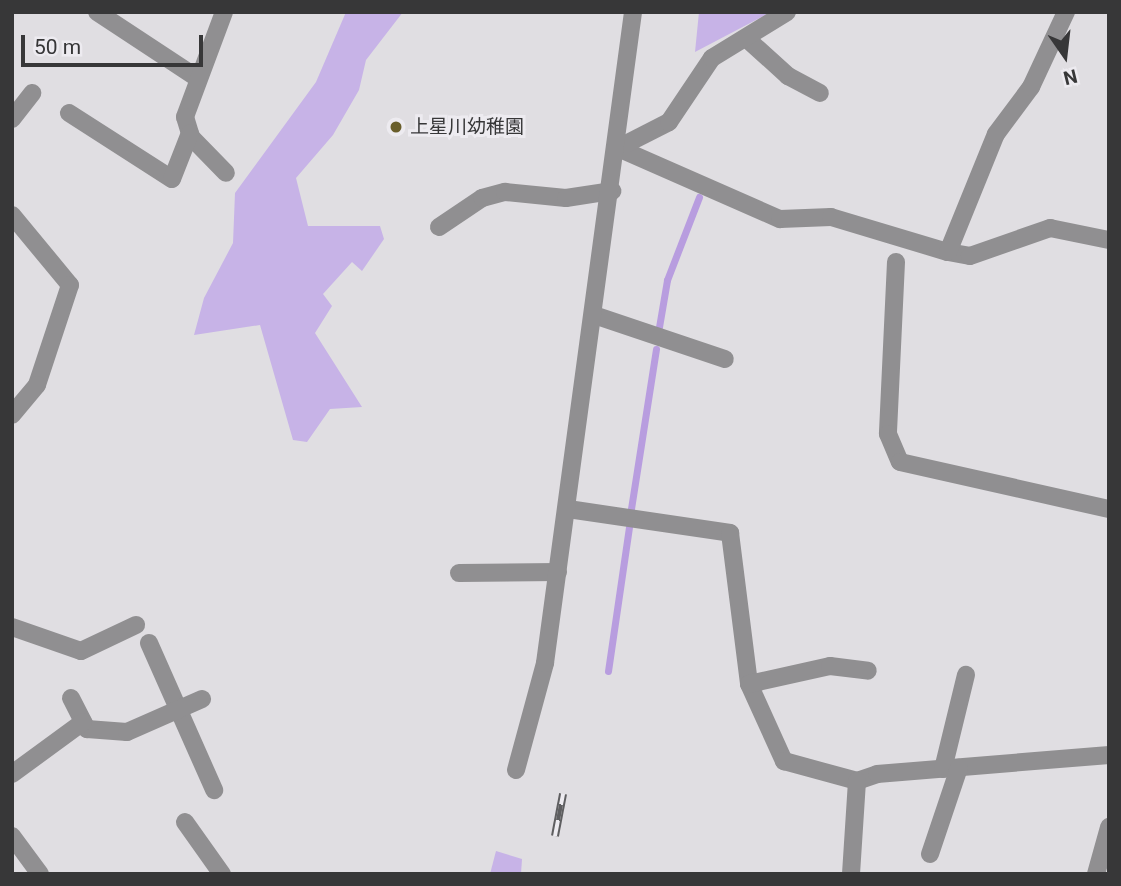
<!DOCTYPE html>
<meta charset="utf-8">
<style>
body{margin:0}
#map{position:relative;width:1121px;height:886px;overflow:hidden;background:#e0dee2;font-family:Roboto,"Noto Sans JP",sans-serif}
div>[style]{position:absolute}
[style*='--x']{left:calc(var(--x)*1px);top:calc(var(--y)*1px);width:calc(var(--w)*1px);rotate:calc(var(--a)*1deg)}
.green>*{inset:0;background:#c7b3e7}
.stream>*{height:7px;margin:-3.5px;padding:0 3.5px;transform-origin:3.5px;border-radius:3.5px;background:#b89ddf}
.minor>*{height:18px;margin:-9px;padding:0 9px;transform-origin:9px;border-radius:9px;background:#908f91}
.rail>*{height:8px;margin-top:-4px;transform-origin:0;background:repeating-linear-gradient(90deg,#edebf0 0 16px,#5e5e60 0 32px);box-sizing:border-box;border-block:2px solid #5e5e60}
.dots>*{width:19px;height:19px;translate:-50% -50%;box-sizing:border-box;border:4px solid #edebf0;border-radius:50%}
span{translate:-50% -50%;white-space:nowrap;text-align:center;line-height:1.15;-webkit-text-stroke:6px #edebf0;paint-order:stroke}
.poi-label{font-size:19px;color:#373738}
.left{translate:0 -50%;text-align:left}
.frame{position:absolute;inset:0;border:14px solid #373738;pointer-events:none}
.north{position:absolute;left:1030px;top:21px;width:70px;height:70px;-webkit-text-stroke:5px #edebf0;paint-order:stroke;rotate:166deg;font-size:19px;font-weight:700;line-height:28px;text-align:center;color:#373738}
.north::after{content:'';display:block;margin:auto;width:24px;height:32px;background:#373738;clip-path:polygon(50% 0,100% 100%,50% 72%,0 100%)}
.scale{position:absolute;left:21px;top:35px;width:182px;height:32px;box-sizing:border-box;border:4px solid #373738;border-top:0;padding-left:9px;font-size:21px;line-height:24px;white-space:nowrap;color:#373738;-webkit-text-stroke:5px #edebf0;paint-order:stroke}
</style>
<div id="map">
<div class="green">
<div style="clip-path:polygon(346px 12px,403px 12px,366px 60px,359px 90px,333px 135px,296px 178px,308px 226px,380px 226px,384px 239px,362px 271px,352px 262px,323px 294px,332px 306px,315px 333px,362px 407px,330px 409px,307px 442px,293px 440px,260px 325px,194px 335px,204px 298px,233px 243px,235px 193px,316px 82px)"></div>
<div style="clip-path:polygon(699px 12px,771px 12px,695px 52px)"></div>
<div style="clip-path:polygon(496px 851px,522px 859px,521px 874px,490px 874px)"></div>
</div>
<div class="stream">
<div style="--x:659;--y:327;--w:48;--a:-80.3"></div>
<div style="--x:667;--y:280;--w:89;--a:-68.9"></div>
<div style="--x:630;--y:515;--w:168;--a:-81.1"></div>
<div style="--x:608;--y:671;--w:146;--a:-81.7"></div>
</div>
<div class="minor">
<div style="--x:97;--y:12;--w:120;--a:33.4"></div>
<div style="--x:224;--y:12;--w:112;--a:110.4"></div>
<div style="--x:185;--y:117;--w:21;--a:73"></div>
<div style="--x:191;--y:137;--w:50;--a:45.8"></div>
<div style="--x:746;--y:38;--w:57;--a:42.1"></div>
<div style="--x:788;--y:76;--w:36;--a:28"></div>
<div style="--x:69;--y:113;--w:122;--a:32.7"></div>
<div style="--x:172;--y:179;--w:49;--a:-68.6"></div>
<div style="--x:12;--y:119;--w:33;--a:-52"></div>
<div style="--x:618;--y:148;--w:177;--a:23.7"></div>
<div style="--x:780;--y:219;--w:51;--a:-2.2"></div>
<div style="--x:831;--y:217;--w:122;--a:16.7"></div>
<div style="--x:948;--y:252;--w:22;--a:10"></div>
<div style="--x:970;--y:256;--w:85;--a:-19.3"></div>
<div style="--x:1050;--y:228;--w:60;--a:11.5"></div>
<div style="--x:618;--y:148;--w:57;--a:-27"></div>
<div style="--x:669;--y:122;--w:77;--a:-56.1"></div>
<div style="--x:712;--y:58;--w:88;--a:-31.5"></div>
<div style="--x:12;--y:215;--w:91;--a:50.4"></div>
<div style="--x:70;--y:285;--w:105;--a:108.3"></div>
<div style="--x:37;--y:385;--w:39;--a:130"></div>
<div style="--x:439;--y:227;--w:52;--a:-34"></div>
<div style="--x:482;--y:198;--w:24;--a:-15"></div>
<div style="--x:505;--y:192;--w:61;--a:5.6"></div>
<div style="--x:566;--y:198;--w:47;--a:-8.7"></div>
<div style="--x:948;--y:252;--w:127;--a:-67.9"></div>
<div style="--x:996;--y:134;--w:59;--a:-53.3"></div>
<div style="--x:1031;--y:87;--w:83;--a:-65"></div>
<div style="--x:896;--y:262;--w:172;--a:92.7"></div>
<div style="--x:888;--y:434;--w:30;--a:67"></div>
<div style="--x:900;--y:462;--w:214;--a:12.7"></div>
<div style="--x:594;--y:315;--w:138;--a:18.6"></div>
<div style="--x:568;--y:509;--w:164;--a:8.4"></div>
<div style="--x:730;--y:533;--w:152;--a:82.8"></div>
<div style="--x:749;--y:684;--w:85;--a:65.6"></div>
<div style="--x:784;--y:761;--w:76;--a:15.3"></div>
<div style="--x:857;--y:781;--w:21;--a:-19"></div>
<div style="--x:877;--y:774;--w:233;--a:-4.7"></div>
<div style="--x:459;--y:573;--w:99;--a:-0.6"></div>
<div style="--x:12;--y:627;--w:73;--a:19.2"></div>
<div style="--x:81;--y:651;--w:61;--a:-25.3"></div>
<div style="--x:149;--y:643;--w:161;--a:66.1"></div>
<div style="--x:749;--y:684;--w:83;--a:-12.5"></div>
<div style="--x:830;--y:666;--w:38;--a:7"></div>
<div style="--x:71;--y:698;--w:35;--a:63"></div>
<div style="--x:87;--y:729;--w:40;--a:4.3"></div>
<div style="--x:127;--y:732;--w:82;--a:-23.7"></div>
<div style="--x:943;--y:769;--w:97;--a:-76.3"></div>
<div style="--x:516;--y:770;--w:111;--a:-74.8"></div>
<div style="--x:545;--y:663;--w:657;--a:-82.3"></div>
<div style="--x:12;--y:774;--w:88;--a:-36.2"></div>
<div style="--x:185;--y:822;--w:64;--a:54.6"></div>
<div style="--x:12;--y:836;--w:47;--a:53.6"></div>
<div style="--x:930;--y:854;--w:91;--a:-71.4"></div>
<div style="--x:851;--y:874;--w:93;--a:-86.3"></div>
<div style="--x:1096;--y:874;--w:49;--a:-74.5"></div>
</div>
<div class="rail">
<div style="--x:555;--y:836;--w:43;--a:-79.2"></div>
</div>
<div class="dots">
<div style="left:396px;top:127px;background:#695e2b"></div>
</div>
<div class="poi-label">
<span class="left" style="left:410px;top:127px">上星川幼稚園</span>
</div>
<div class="frame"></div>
<div class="north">N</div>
<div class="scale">50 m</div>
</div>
